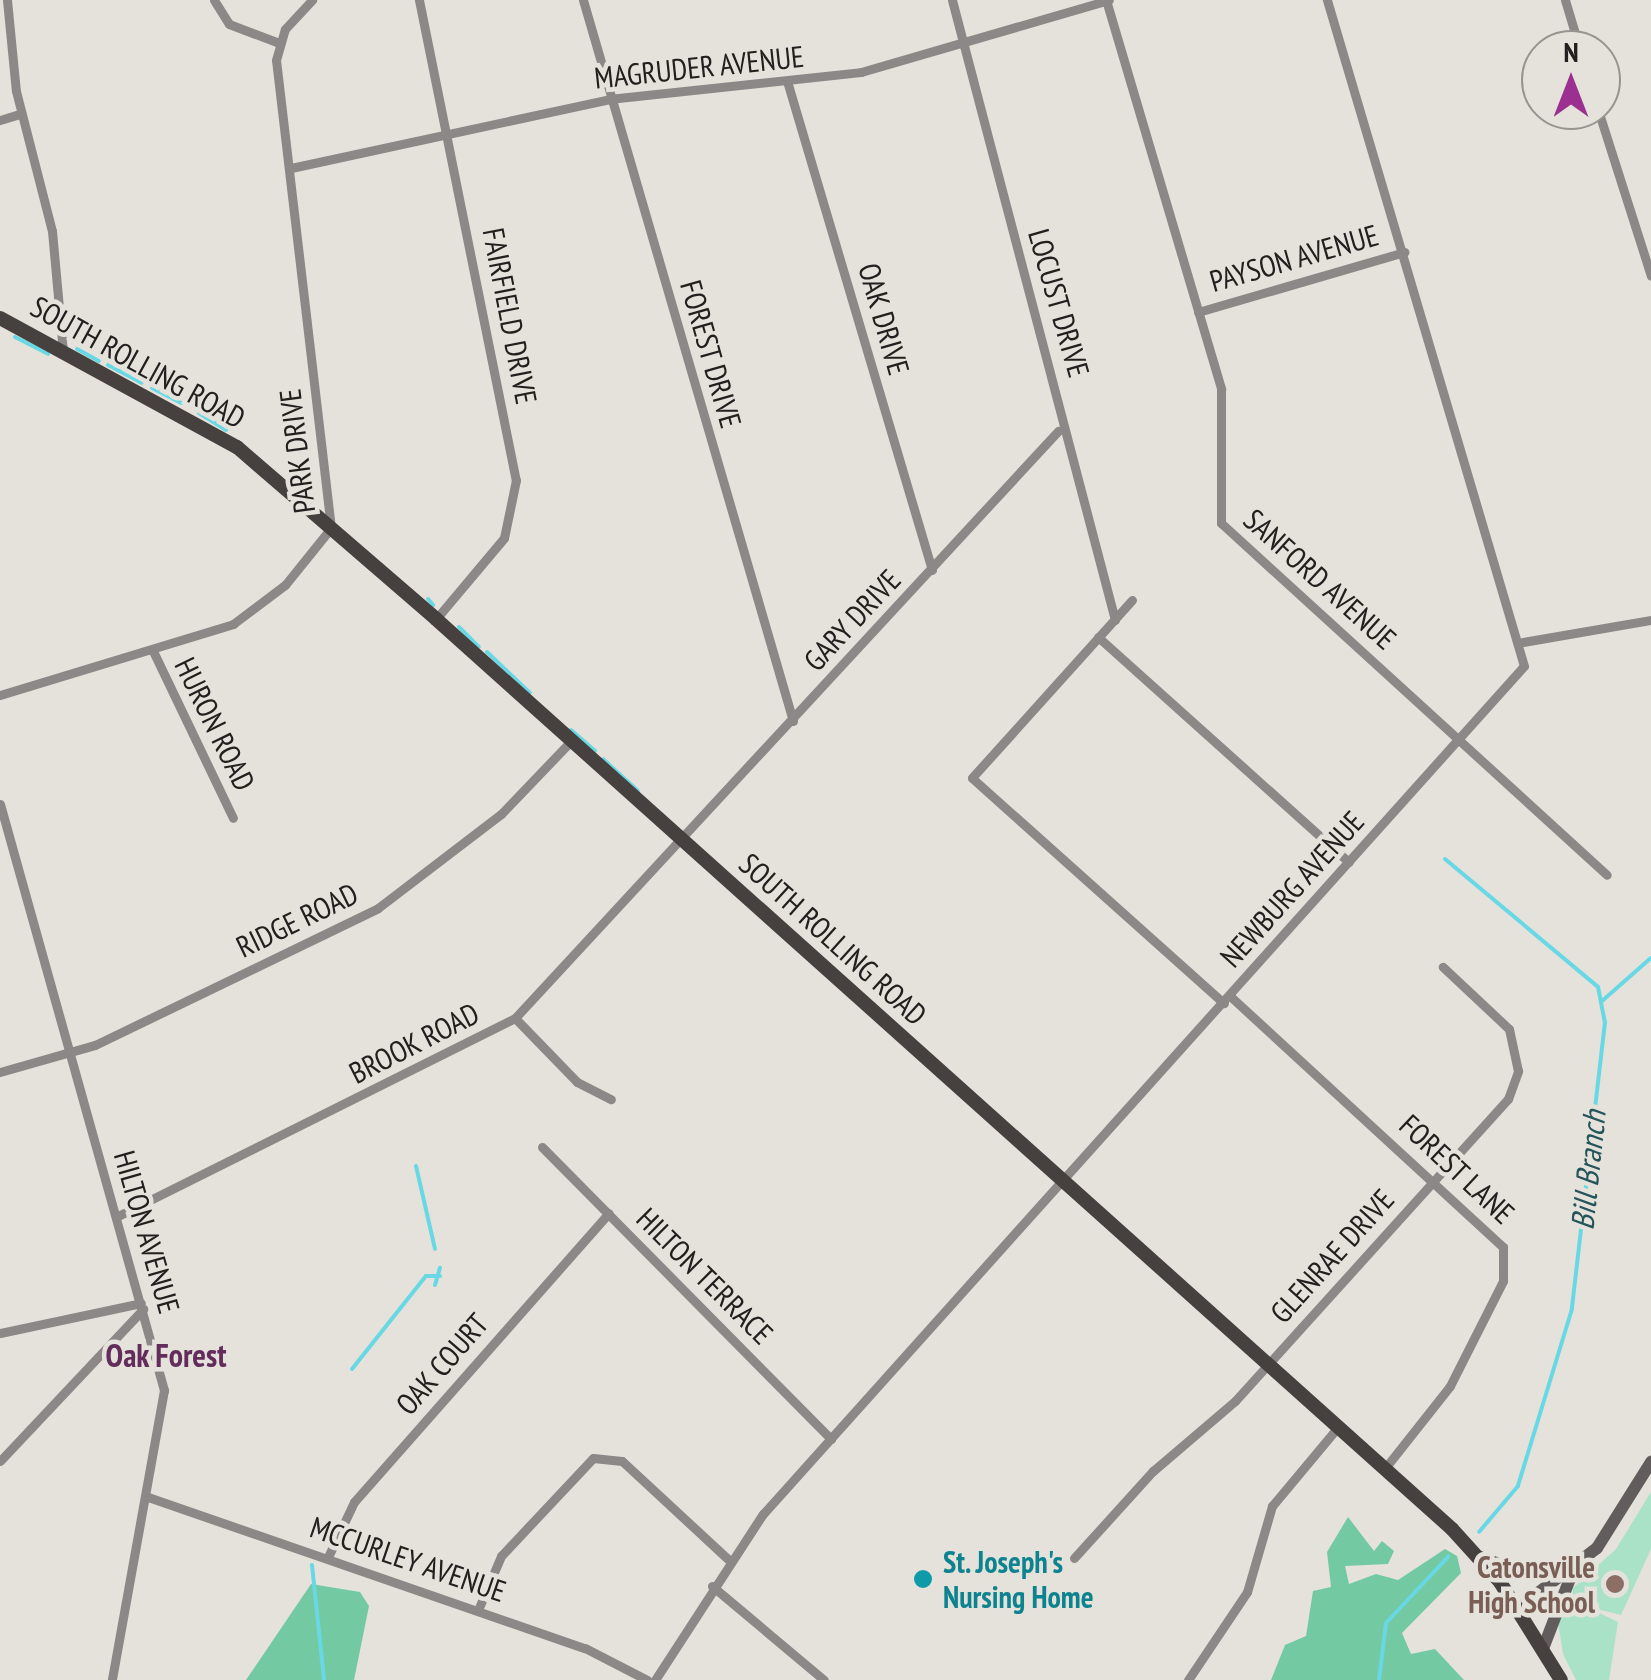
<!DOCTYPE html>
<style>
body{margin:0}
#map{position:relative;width:1651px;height:1680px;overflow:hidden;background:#e5e2db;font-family:"PT Sans Narrow",sans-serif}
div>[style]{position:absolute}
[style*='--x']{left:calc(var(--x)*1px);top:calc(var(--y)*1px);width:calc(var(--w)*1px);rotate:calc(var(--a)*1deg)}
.green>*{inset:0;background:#a9e2c6}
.forest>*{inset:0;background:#73caa2}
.stream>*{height:4px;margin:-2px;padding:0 2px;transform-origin:2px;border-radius:2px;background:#69d8e5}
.street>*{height:9px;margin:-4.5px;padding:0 4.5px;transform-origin:4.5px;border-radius:4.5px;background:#8b8887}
.secondary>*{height:12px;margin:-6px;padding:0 6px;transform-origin:6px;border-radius:6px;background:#625d5c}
.primary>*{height:14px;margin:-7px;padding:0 7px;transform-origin:7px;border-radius:7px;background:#46403e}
.dots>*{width:28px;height:28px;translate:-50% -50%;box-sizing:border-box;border:5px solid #e5e2db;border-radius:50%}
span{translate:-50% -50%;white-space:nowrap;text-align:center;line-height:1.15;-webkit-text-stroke:9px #e5e2db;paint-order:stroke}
.street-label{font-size:30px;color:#21201e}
.culture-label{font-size:30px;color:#0d838f;font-weight:700}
.left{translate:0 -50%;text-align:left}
.education-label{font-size:30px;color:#785e54;font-weight:700}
.right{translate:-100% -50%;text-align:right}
.water-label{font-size:32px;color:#24555a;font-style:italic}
.neighbourhood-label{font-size:32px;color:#622d5b;font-weight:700}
.north{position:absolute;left:1521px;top:30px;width:100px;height:100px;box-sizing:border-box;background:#e5e2db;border:2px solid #97948f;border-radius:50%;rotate:0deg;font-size:28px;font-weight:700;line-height:40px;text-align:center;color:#21201e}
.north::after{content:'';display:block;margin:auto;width:35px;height:45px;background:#9b3091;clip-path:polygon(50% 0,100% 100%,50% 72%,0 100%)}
</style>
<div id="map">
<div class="green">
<div style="clip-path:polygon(1651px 1492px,1651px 1549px,1621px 1615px,1573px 1603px,1573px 1588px,1616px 1549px)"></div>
<div style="clip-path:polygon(1568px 1598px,1618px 1622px,1609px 1680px,1576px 1680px,1563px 1654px,1558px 1622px)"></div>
</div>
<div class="forest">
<div style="clip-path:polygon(1348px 1517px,1374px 1551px,1382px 1541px,1394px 1551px,1388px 1564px,1345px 1566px,1349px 1584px,1376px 1574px,1398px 1580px,1445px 1549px,1457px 1556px,1461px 1573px,1402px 1633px,1411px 1654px,1435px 1649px,1464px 1680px,1271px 1680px,1285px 1645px,1306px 1636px,1313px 1591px,1331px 1587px,1327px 1552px)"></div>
<div style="clip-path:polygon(311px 1584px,360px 1592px,369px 1606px,354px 1680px,246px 1680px)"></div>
</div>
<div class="stream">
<div style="--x:15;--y:337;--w:37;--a:27"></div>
<div style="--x:77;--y:349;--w:25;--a:29"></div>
<div style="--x:108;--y:365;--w:38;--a:28"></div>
<div style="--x:152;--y:388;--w:33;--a:27"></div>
<div style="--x:199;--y:413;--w:32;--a:32"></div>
<div style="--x:428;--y:599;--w:8;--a:50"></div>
<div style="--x:459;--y:627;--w:28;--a:45"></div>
<div style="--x:487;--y:652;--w:59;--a:43.6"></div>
<div style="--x:571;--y:730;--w:32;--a:41"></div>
<div style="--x:603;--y:759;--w:47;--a:42.4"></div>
<div style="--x:1445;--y:859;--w:199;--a:39.9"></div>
<div style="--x:1598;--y:987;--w:36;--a:79"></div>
<div style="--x:1605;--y:1022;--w:289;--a:96.6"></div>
<div style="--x:1572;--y:1309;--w:185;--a:107"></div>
<div style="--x:1518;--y:1486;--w:60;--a:130.3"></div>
<div style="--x:1602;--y:1001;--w:65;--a:-41.3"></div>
<div style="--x:416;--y:1166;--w:85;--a:77.1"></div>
<div style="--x:435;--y:1285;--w:18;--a:-74"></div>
<div style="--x:352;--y:1369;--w:119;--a:-51.5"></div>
<div style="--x:426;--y:1276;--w:14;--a:0"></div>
<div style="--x:312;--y:1565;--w:116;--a:84"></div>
<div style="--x:1379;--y:1680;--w:57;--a:-83"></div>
<div style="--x:1386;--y:1623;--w:91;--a:-46.8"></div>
</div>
<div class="street">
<div style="--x:7;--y:0;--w:91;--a:84.4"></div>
<div style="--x:16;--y:91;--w:145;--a:75.6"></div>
<div style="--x:52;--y:231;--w:121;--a:84.8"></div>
<div style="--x:214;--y:0;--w:28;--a:58"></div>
<div style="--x:229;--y:24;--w:53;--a:20.8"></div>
<div style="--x:419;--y:0;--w:490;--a:78.6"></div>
<div style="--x:516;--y:480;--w:59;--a:101.7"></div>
<div style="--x:504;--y:538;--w:106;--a:130"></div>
<div style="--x:583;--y:0;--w:751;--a:73.76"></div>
<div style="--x:952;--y:0;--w:641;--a:75.27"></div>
<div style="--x:1106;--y:0;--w:406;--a:73.5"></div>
<div style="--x:1221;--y:389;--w:134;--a:90"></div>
<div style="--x:1221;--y:523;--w:522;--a:42.36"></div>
<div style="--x:1565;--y:0;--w:52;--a:73.3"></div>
<div style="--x:787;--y:81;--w:510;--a:73.48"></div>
<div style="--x:1598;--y:110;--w:174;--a:72.3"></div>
<div style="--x:0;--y:120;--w:21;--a:-17"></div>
<div style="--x:291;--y:168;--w:325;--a:-12.2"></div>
<div style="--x:609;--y:99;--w:253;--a:-6.1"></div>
<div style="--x:861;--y:72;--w:258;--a:-16.2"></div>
<div style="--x:1198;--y:312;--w:215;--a:-16.2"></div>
<div style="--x:1132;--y:600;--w:239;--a:132"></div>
<div style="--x:972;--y:778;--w:338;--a:41.8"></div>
<div style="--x:1098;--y:637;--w:337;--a:41.9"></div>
<div style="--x:1523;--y:642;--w:130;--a:-9.8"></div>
<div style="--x:153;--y:651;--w:185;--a:64.4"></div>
<div style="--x:0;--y:695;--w:244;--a:-16.9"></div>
<div style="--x:233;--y:624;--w:65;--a:-36.9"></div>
<div style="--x:285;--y:585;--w:73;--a:-51.1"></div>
<div style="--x:331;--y:528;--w:471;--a:-96.7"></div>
<div style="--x:276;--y:60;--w:32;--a:-74"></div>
<div style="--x:285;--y:29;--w:40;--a:-47"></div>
<div style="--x:0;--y:804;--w:609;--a:74.37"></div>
<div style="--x:164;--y:1390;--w:295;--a:100.2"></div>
<div style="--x:1230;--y:996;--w:371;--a:42.6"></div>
<div style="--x:1503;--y:1247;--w:34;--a:90"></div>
<div style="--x:1503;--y:1281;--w:118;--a:116.8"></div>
<div style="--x:1450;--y:1386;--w:103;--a:128.3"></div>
<div style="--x:515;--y:1018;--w:89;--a:45.9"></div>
<div style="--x:577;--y:1082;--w:38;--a:27"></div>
<div style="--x:0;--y:1072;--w:99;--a:-15.9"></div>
<div style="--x:95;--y:1045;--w:314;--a:-25.8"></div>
<div style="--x:378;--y:908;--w:155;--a:-37.4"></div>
<div style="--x:501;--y:814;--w:103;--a:-46.2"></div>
<div style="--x:542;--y:1147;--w:411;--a:45.3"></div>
<div style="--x:116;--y:1217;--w:446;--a:-26.5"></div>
<div style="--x:515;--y:1018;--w:800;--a:-47.23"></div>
<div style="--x:0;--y:1333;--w:144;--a:-12"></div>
<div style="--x:0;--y:1461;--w:209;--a:-46.7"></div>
<div style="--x:148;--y:1497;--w:462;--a:19.1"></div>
<div style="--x:585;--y:1648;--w:70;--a:27.3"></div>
<div style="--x:328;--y:1557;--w:61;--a:-64.7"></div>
<div style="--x:354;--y:1502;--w:385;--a:-48.6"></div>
<div style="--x:1074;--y:1558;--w:118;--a:-47.8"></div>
<div style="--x:1153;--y:1471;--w:108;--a:-40.5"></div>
<div style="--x:1235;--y:1401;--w:407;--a:-47.9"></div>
<div style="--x:1508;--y:1099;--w:30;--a:-70"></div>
<div style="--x:1518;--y:1071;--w:43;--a:-102.1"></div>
<div style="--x:1509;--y:1029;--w:91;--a:-136.8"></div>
<div style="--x:712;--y:1586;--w:146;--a:40"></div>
<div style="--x:478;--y:1610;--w:59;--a:-66.9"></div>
<div style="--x:501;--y:1556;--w:134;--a:-46.8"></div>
<div style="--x:593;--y:1458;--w:29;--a:6"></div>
<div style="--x:622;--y:1461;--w:144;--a:42.8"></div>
<div style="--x:655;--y:1680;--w:198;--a:-57"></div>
<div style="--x:763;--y:1514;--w:1139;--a:-48.1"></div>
<div style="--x:1524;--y:666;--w:695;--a:-106.48"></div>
<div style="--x:1188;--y:1680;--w:106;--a:-56.2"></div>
<div style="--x:1247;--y:1592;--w:90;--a:-73.8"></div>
<div style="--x:1272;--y:1506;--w:104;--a:-50.1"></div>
</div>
<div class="secondary">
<div style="--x:1480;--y:1557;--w:52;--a:20.2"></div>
<div style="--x:1529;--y:1575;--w:37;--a:-9"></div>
<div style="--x:1518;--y:1608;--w:99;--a:-37.2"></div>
<div style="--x:1597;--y:1548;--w:102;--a:-57.9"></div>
<div style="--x:1544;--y:1646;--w:75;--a:-68.9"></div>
</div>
<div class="primary">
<div style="--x:0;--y:318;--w:270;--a:28.6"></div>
<div style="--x:237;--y:447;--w:263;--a:40.8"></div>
<div style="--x:436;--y:619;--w:1364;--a:41.85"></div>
<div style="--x:1452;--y:1529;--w:72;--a:47.8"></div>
<div style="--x:1500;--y:1582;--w:115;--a:58.1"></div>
</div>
<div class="dots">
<div style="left:923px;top:1579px;background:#0f9aa8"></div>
<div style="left:1615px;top:1584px;background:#8d6e63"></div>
</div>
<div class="street-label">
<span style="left:699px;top:67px;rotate:-6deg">MAGRUDER AVENUE</span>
<span style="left:1294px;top:258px;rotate:-16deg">PAYSON AVENUE</span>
<span style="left:1059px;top:303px;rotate:74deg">LOCUST DRIVE</span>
<span style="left:510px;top:316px;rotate:79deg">FAIRFIELD DRIVE</span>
<span style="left:884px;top:319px;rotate:74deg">OAK DRIVE</span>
<span style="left:711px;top:354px;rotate:74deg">FOREST DRIVE</span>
<span style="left:138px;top:362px;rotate:29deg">SOUTH ROLLING ROAD</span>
<span style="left:297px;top:451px;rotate:-97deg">PARK DRIVE</span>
<span style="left:1320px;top:579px;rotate:42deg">SANFORD AVENUE</span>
<span style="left:852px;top:620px;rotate:-47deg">GARY DRIVE</span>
<span style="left:215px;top:724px;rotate:64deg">HURON ROAD</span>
<span style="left:1292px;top:889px;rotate:-48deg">NEWBURG AVENUE</span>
<span style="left:297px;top:920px;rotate:-26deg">RIDGE ROAD</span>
<span style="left:833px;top:939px;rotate:42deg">SOUTH ROLLING ROAD</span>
<span style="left:414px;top:1043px;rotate:-27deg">BROOK ROAD</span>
<span style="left:1457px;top:1169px;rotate:43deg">FOREST LANE</span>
<span style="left:147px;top:1232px;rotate:74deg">HILTON AVENUE</span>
<span style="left:1332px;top:1256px;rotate:-48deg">GLENRAE DRIVE</span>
<span style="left:705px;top:1276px;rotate:45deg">HILTON TERRACE</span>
<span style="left:442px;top:1364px;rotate:-49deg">OAK COURT</span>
<span style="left:408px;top:1559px;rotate:19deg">MCCURLEY AVENUE</span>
</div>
<div class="culture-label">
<span class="left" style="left:943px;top:1579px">St. Joseph's<br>Nursing Home</span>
</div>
<div class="education-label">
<span class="right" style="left:1595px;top:1584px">Catonsville<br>High School</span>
</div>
<div class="water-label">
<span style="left:1588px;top:1170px;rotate:-84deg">Bill Branch</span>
</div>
<div class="neighbourhood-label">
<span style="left:166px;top:1355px">Oak Forest</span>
</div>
<div class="north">N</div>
</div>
